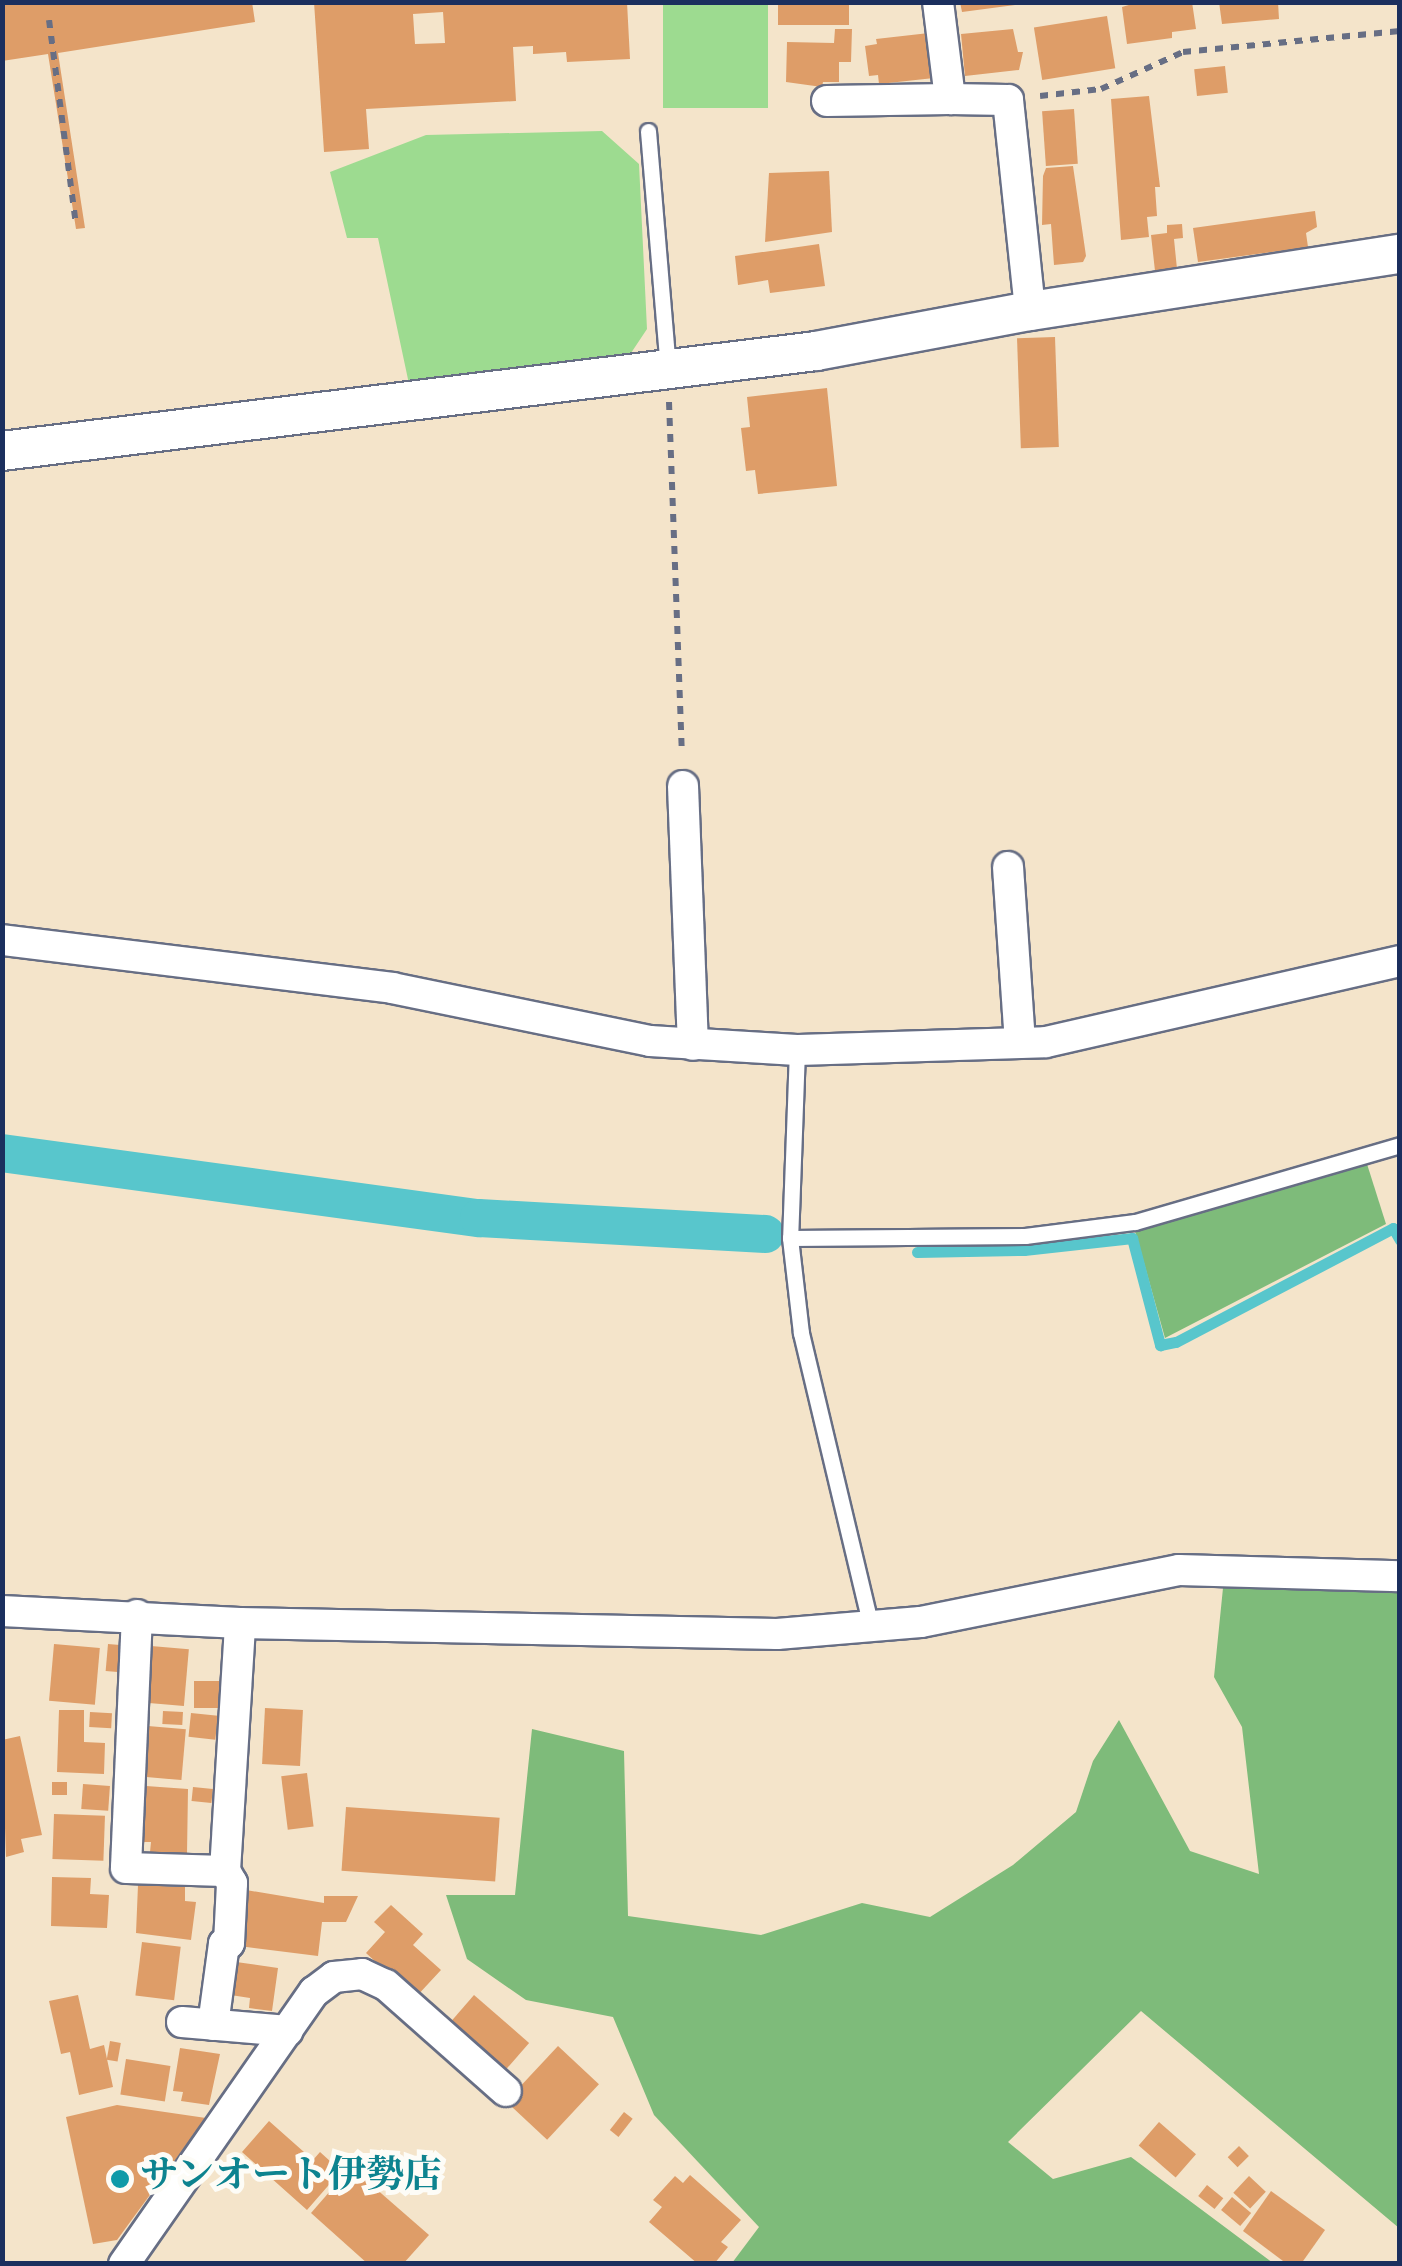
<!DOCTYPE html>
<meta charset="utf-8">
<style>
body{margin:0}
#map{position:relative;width:1402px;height:2266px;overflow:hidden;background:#f4e4ca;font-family:"Sorts Mill Goudy","Noto Serif JP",serif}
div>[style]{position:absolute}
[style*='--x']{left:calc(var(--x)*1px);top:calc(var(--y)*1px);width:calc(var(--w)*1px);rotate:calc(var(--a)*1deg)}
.green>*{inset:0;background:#9ddb90;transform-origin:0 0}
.forest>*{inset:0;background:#7ebb7a}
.stream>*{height:11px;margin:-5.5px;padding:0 5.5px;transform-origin:5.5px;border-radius:5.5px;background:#58c6cc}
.canal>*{height:38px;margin:-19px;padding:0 19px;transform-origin:19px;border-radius:19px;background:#58c6cc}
.building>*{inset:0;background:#de9d68;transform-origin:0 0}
.path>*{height:6px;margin-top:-3px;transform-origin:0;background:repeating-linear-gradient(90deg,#676e84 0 8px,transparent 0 16px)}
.roads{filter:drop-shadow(2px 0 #676e84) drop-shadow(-2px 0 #676e84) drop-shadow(0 2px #676e84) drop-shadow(0 -2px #676e84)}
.service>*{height:15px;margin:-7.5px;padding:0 7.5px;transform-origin:7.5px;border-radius:7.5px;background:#fff}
.minor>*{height:30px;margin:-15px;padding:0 15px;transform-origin:15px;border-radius:15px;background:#fff}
.tertiary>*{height:38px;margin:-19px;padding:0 19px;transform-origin:19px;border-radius:19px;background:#fff}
.dots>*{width:28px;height:28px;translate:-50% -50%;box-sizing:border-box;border:5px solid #fdfcf7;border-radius:50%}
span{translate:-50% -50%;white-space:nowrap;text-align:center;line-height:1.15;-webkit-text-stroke:10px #fdfcf7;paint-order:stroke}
.culture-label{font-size:38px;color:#0d838f;font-weight:700}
.left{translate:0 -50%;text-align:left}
.frame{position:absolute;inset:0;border:5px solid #1b2f5e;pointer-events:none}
</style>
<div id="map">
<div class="green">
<div style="left:663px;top:3px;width:105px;height:105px"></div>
<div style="clip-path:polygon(602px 131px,639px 164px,647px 329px,627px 359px,409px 384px,378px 238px,347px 238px,330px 172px,426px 135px)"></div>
</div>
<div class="forest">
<div style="clip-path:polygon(1367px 1164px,1386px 1224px,1165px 1338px,1135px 1231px)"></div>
<div style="clip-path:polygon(1223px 1588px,1399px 1593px,1399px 2228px,1141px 2011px,1008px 2142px,1053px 2179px,1131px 2157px,1273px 2263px,732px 2263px,759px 2227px,654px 2115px,613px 2017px,526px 2000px,467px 1959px,446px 1895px,515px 1895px,532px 1729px,624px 1751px,628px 1916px,761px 1935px,862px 1903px,930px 1917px,1013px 1865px,1076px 1812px,1093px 1761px,1119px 1720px,1190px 1851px,1259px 1874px,1242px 1727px,1214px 1677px)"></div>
</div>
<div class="stream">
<div style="--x:917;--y:1252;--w:107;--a:-1.1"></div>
<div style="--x:1024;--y:1250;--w:109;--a:-6.3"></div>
<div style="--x:1132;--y:1238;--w:111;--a:75.3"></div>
<div style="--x:1160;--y:1345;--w:16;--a:-11"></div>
<div style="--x:1176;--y:1342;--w:245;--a:-27.7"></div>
<div style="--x:1393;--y:1228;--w:14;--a:60"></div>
</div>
<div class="canal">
<div style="--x:2;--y:1153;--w:481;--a:7.8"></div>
<div style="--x:479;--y:1218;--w:287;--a:3.2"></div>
</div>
<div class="building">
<div style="clip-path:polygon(2px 2px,252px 2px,255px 22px,58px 53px,85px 228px,76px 229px,48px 54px,2px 61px)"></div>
<div style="clip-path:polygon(evenodd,314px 2px,627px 2px,630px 59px,567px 62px,566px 52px,533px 54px,533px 46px,513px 47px,516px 101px,366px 109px,369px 149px,324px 152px,314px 2px,443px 12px,445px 43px,415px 44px,413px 14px,443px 12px)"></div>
<div style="left:778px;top:2px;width:71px;height:23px"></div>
<div style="clip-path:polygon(960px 2px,1014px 2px,1015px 5px,962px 12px)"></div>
<div style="clip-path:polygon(1139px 2px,1192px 2px,1196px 29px,1172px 32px,1172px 38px,1127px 44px,1122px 7px)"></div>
<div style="clip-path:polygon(1219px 2px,1278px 2px,1279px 19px,1222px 24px)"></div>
<div style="left:1107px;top:16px;width:53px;height:74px;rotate:81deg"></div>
<div style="clip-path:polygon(835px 29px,852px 29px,851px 62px,839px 62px,839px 82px,823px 82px,822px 87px,786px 82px,787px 42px,834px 43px)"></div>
<div style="clip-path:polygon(1013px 29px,1018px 52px,1023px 52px,1019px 70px,965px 76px,961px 34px)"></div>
<div style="clip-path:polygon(929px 33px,934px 78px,879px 84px,878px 75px,869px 76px,865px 46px,877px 44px,876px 39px)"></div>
<div style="left:1225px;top:66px;width:27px;height:31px;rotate:84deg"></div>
<div style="clip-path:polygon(1149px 96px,1160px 187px,1155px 187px,1157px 216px,1147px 217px,1149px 237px,1121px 240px,1111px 99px)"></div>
<div style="left:1074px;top:109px;width:55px;height:32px;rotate:86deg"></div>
<div style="clip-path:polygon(1073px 166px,1086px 256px,1083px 262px,1054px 265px,1051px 224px,1042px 225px,1043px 176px,1046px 168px)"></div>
<div style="clip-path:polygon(829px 171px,832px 232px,765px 242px,769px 173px)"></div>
<div style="clip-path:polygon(1315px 211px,1317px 227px,1306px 233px,1308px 247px,1198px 262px,1193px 228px)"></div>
<div style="clip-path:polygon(1182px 224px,1183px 238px,1174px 239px,1177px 269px,1155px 271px,1151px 235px,1167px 233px,1167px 225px)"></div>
<div style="clip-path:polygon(819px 244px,825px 286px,770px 293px,768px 280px,738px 285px,735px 256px)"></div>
<div style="left:1055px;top:337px;width:110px;height:38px;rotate:88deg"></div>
<div style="clip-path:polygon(827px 388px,837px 486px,758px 494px,755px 470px,746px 471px,741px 428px,750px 427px,747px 397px)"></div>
<div style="left:54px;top:1644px;width:46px;height:57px;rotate:5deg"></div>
<div style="left:108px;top:1644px;width:12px;height:27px;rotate:5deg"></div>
<div style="left:151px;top:1646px;width:38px;height:57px;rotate:5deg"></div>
<div style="left:194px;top:1681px;width:25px;height:27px"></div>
<div style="left:265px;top:1708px;width:38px;height:56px;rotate:3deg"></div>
<div style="clip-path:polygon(59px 1710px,84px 1710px,84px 1742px,105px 1743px,104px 1774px,57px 1772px)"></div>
<div style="left:163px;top:1711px;width:20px;height:13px;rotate:3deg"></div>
<div style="left:90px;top:1712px;width:22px;height:15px;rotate:3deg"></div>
<div style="left:191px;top:1713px;width:27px;height:24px;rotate:6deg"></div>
<div style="left:148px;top:1726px;width:38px;height:51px;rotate:5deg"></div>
<div style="clip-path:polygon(20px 1736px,42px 1835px,21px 1839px,24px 1852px,6px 1857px,2px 1740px)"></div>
<div style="left:307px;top:1773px;width:54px;height:26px;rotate:83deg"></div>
<div style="left:52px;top:1782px;width:15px;height:13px"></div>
<div style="left:83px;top:1784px;width:27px;height:25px;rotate:4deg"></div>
<div style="clip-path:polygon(146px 1786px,188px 1789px,187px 1854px,150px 1852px,151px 1842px,143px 1842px)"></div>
<div style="left:193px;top:1787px;width:20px;height:14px;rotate:6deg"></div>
<div style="left:346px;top:1807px;width:154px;height:64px;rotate:4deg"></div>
<div style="left:54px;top:1814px;width:51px;height:45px;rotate:2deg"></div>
<div style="clip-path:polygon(52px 1877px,91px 1878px,90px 1894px,109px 1895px,107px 1928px,51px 1926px)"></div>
<div style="clip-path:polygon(138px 1885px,185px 1887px,185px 1901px,196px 1902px,191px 1940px,136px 1933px)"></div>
<div style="clip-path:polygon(246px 1890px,324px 1903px,324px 1896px,358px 1896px,346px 1922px,322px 1922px,318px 1956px,239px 1946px)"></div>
<div style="clip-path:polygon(391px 1905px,423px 1934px,413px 1945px,441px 1970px,415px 1998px,366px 1953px,385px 1932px,374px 1922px)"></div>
<div style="left:142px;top:1942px;width:39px;height:54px;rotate:7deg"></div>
<div style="clip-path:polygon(229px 1961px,278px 1968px,272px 2011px,249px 2008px,250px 1998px,224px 1994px)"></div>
<div style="clip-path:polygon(78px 1995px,90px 2049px,104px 2045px,113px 2087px,79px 2095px,70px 2052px,61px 2054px,49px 2001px)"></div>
<div style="left:474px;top:1995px;width:73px;height:37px;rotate:41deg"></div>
<div style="left:110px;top:2041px;width:11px;height:19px;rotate:10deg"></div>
<div style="left:558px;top:2046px;width:56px;height:76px;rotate:43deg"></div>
<div style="clip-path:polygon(180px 2048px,220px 2054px,209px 2105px,181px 2101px,183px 2092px,173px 2091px)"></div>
<div style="left:126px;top:2059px;width:45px;height:36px;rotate:9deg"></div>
<div style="clip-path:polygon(117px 2105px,206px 2118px,117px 2240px,93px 2244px,66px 2117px)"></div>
<div style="left:624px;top:2112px;width:11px;height:23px;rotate:38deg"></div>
<div style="clip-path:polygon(269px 2121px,313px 2160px,320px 2152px,341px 2171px,307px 2210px,242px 2152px)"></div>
<div style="left:1159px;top:2122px;width:49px;height:31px;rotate:41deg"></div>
<div style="left:1239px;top:2146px;width:14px;height:16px;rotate:45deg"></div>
<div style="clip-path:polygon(351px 2167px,429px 2235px,403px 2264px,368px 2264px,311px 2213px)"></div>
<div style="clip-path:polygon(690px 2175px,741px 2220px,721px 2242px,728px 2247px,714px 2264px,698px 2264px,649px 2222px,662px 2207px,653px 2200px,675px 2176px,683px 2183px)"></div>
<div style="left:1249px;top:2176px;width:23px;height:23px;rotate:43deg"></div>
<div style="left:1207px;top:2185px;width:21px;height:14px;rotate:39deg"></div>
<div style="clip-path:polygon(1271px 2191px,1325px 2230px,1301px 2264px,1287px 2264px,1243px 2231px)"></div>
<div style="left:1232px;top:2197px;width:25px;height:17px;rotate:40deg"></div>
</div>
<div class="path">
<div style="--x:49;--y:20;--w:207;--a:82.5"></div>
<div style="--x:1040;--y:96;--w:61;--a:-6.5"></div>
<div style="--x:1101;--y:89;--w:90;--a:-24.3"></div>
<div style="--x:1183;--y:52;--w:218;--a:-5.5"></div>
<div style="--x:669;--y:402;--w:352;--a:87.9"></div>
</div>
<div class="roads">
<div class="service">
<div style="--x:648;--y:131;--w:240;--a:85.2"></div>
<div style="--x:797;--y:1050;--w:188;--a:92.1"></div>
<div style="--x:790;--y:1238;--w:96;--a:83.4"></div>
<div style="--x:801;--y:1333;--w:302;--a:76.6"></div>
<div style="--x:790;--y:1238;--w:235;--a:-0.5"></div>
<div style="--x:1025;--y:1236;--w:111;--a:-7.3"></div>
<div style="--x:1135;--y:1222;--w:276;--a:-16.2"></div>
</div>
<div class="minor">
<div style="--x:938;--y:2;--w:98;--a:82.9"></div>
<div style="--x:950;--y:99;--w:58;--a:1"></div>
<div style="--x:1008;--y:100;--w:212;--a:84"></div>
<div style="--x:827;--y:101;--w:123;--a:-0.9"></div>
<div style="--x:683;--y:786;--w:259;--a:87.8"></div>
<div style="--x:1008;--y:867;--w:176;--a:86.1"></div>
<div style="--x:2;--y:940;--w:393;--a:7"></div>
<div style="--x:392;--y:988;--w:263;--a:11.6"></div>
<div style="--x:650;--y:1041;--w:147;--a:3.5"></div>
<div style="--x:797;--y:1050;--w:249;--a:-1.8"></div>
<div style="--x:1046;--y:1042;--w:363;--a:-12.9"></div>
<div style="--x:2;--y:1611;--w:238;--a:2.9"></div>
<div style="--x:240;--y:1623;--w:537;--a:1.17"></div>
<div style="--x:777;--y:1634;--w:144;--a:-4.8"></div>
<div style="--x:921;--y:1622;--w:263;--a:-11.4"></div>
<div style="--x:1179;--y:1570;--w:221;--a:1.6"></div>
<div style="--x:137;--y:1615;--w:253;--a:92.5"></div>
<div style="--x:126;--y:1868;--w:99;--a:1.7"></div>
<div style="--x:225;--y:1871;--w:248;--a:-86.5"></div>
<div style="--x:182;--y:2022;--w:106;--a:4.9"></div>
<div style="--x:213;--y:2025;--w:82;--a:-82.3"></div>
<div style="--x:224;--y:1944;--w:5;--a:-11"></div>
<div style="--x:229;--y:1943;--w:60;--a:-87.1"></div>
<div style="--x:232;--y:1883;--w:14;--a:-120"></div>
<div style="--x:124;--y:2264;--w:332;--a:-55.1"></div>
<div style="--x:314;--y:1992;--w:25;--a:-37"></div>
<div style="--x:334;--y:1977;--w:28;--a:-6"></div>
<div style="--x:362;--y:1974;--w:26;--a:25"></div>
<div style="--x:386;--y:1985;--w:160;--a:41.5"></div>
</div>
<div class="tertiary">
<div style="--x:2;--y:451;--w:820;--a:-7"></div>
<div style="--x:816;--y:351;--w:218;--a:-10.6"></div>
<div style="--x:1030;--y:311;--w:374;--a:-8.8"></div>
</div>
</div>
<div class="dots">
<div style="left:120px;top:2179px;background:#0f9aa8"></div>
</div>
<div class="culture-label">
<span class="left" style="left:140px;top:2179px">サンオート伊勢店</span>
</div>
<div class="frame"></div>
</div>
